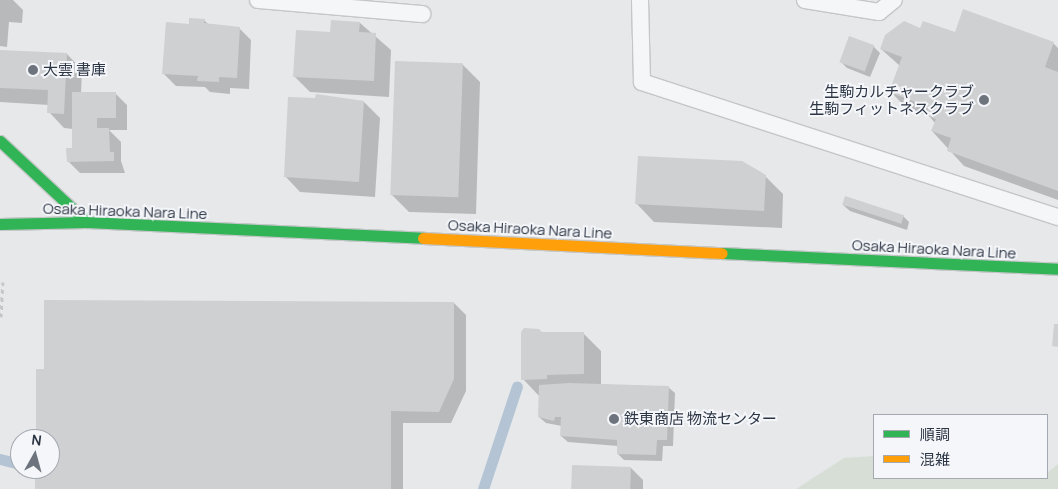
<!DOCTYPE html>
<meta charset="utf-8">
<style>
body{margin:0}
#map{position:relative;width:1058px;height:489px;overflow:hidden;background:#e6e8ea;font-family:Manrope,"Noto Sans JP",sans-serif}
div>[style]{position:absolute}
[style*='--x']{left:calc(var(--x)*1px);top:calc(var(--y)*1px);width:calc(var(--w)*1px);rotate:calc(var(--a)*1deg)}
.green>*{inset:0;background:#d6ded6}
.shadow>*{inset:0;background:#0003}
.stream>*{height:11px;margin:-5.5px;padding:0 5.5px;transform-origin:5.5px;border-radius:5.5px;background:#b5c4d4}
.building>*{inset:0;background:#ced0d2;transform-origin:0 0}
.path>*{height:3px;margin-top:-1.5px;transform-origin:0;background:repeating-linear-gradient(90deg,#c5c6ca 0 4px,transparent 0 8px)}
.roads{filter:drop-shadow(1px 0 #c4c6c8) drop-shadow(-1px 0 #c4c6c8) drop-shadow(0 1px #c4c6c8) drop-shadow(0 -1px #c4c6c8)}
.lane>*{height:16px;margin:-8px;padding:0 8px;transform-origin:8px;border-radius:8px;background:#f5f6f7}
.fast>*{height:11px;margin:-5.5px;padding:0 5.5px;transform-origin:5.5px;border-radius:5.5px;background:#30b455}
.slow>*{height:11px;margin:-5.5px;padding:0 5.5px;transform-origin:5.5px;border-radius:5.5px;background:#ff9f0a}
.dots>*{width:14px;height:14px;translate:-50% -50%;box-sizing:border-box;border:2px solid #f4f6f9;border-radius:50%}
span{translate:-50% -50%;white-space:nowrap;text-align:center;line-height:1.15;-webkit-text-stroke:4px #f4f6f9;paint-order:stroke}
.poi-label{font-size:15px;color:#2c3544}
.left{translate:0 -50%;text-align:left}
.right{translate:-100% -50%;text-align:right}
.street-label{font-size:15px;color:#2c3544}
.legend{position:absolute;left:873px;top:414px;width:175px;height:65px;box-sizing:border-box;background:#f4f6f9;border:1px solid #a4a9b1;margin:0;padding:6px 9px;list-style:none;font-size:15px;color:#2c3544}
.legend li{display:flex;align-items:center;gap:10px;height:25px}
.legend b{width:25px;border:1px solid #a4a9b1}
.north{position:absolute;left:10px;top:429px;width:50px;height:50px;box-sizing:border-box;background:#f4f6f9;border:1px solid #a4a9b1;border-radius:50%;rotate:7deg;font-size:14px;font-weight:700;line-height:20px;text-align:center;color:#2c3544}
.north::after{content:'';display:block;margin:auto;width:18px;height:22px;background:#6d747e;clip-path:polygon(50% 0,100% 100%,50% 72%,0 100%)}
</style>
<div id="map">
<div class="green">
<div style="clip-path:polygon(874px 456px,874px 478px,1047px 478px,1047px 473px,1058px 464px,1058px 489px,796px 489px,844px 458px)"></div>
</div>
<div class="shadow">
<div style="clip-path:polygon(0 0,13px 0,23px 10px,22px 23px,9px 22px,7px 47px,0 46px)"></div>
<div style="clip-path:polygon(204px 20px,209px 25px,239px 28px,251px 40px,249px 89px,230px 88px,230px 94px,210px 92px,205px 87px,176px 86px,164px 74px,190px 25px)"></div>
<div style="clip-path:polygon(360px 23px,391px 50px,389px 97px,310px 92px,294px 76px,331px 33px)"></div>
<div style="clip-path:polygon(921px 29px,1053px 43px,1058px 48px,1058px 200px,964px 166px,932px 131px,935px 123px,929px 116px,906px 108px,891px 92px,900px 66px,881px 49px)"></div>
<div style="clip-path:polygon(873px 46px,880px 53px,870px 77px,847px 68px,841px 62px)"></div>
<div style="clip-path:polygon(0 51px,67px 54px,82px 70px,81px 94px,115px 93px,127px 105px,127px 130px,109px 130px,121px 142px,121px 161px,125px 173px,80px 173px,68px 161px,74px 149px,73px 129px,64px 128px,49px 112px,49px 105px,0 102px)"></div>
<div style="clip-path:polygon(462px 64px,480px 82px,476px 214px,409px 212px,391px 194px)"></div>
<div style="clip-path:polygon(364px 102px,380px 118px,375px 197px,300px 192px,285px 176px)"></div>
<div style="clip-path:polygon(765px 176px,783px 194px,782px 228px,654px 222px,637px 204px)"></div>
<div style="clip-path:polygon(843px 205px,903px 216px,909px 222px,907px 230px,850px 211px)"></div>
<div style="clip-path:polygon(454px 303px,466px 315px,466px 391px,451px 423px,403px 423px,403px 489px,37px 489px,37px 469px,50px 469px,50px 439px,37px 439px)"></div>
<div style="clip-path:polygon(583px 333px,601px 351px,601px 387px,668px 387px,675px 393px,673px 446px,663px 446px,662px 461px,624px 460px,618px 454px,618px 446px,568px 442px,561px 436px,562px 426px,546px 423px,539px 417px,540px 397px,523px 379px,543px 334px)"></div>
<div style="clip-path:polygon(631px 468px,643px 480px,643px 489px,573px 489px)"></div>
</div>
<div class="stream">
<div style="--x:0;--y:459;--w:21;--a:14"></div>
<div style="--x:483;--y:489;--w:108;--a:-71.7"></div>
</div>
<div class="building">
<div style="clip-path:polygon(963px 9px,1054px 42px,1045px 67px,1058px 72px,1058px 191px,947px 151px,951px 138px,931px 131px,936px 119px,926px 115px,929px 107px,889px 92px,902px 57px,880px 49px,885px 35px,904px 21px,920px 28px,923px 21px,955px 32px)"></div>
<div style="clip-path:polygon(189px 18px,205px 19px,204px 23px,240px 27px,237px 78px,219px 77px,219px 82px,197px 81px,198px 76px,162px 74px,166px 22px,189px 24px)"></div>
<div style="clip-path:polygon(331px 20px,360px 22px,359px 32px,376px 33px,374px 81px,293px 77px,296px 30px,330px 32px)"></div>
<div style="left:849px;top:36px;width:27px;height:28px;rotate:20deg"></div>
<div style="clip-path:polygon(0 50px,67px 53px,64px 114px,47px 113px,48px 90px,0 88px)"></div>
<div style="left:395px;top:61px;width:68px;height:134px;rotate:2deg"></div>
<div style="clip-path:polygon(72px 92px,116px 92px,116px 118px,97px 118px,97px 128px,109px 128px,110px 152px,114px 152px,114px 161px,67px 162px,66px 148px,72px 148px)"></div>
<div style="clip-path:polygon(316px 94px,364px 101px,359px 182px,284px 177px,288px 97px,315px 98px)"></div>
<div style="clip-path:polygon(638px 156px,742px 161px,766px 175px,764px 211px,635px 204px)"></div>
<div style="left:845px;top:196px;width:62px;height:9px;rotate:18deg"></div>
<div style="clip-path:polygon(44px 300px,454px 302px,454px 379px,439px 412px,391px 411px,391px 489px,35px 489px,35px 469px,50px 469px,50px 439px,36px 439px,36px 369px,44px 369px)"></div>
<div style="clip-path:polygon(1054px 324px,1058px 324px,1058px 347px,1052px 346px)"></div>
<div style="clip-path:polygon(524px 328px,539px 329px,542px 332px,584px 332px,584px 374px,547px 375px,547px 379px,521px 380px,521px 332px)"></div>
<div style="clip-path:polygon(569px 383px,669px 386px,667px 440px,657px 440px,656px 455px,617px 454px,617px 440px,560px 436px,561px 417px,555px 417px,554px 421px,538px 417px,539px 385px)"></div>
<div style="left:572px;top:465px;width:59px;height:24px;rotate:2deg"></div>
</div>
<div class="path">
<div style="--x:1;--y:317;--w:35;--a:-87"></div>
</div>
<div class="roads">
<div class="lane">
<div style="--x:258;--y:0;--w:165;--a:4.9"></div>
<div style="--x:640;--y:0;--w:82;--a:88.6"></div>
<div style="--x:642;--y:82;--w:437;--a:18"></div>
<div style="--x:805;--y:0;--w:75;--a:9.2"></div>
<div style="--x:879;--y:12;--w:19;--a:-39"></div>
</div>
<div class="fast">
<div style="--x:0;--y:141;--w:119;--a:43"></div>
<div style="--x:0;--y:224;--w:87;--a:-1.3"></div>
<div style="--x:87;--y:222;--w:336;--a:2.7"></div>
<div style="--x:722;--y:253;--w:336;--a:2.7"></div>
</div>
<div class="slow">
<div style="--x:423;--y:238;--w:299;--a:2.9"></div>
</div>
</div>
<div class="dots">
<div style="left:33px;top:70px;background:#6d747e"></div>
<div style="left:984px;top:100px;background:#6d747e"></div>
<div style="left:614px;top:419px;background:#6d747e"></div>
</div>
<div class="poi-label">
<span class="left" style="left:43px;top:70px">大雲 書庫</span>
<span class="right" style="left:974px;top:100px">生駒カルチャークラブ<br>生駒フィットネスクラブ</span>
<span class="left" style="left:624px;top:419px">鉄東商店 物流センター</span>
</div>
<div class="street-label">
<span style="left:125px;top:211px;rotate:2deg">Osaka Hiraoka Nara Line</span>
<span style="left:530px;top:229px;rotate:3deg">Osaka Hiraoka Nara Line</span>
<span style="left:934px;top:249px;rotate:3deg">Osaka Hiraoka Nara Line</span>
</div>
<ul class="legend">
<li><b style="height:6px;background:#30b455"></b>順調</li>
<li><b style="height:6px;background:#ff9f0a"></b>混雑</li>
</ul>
<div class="north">N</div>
</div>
